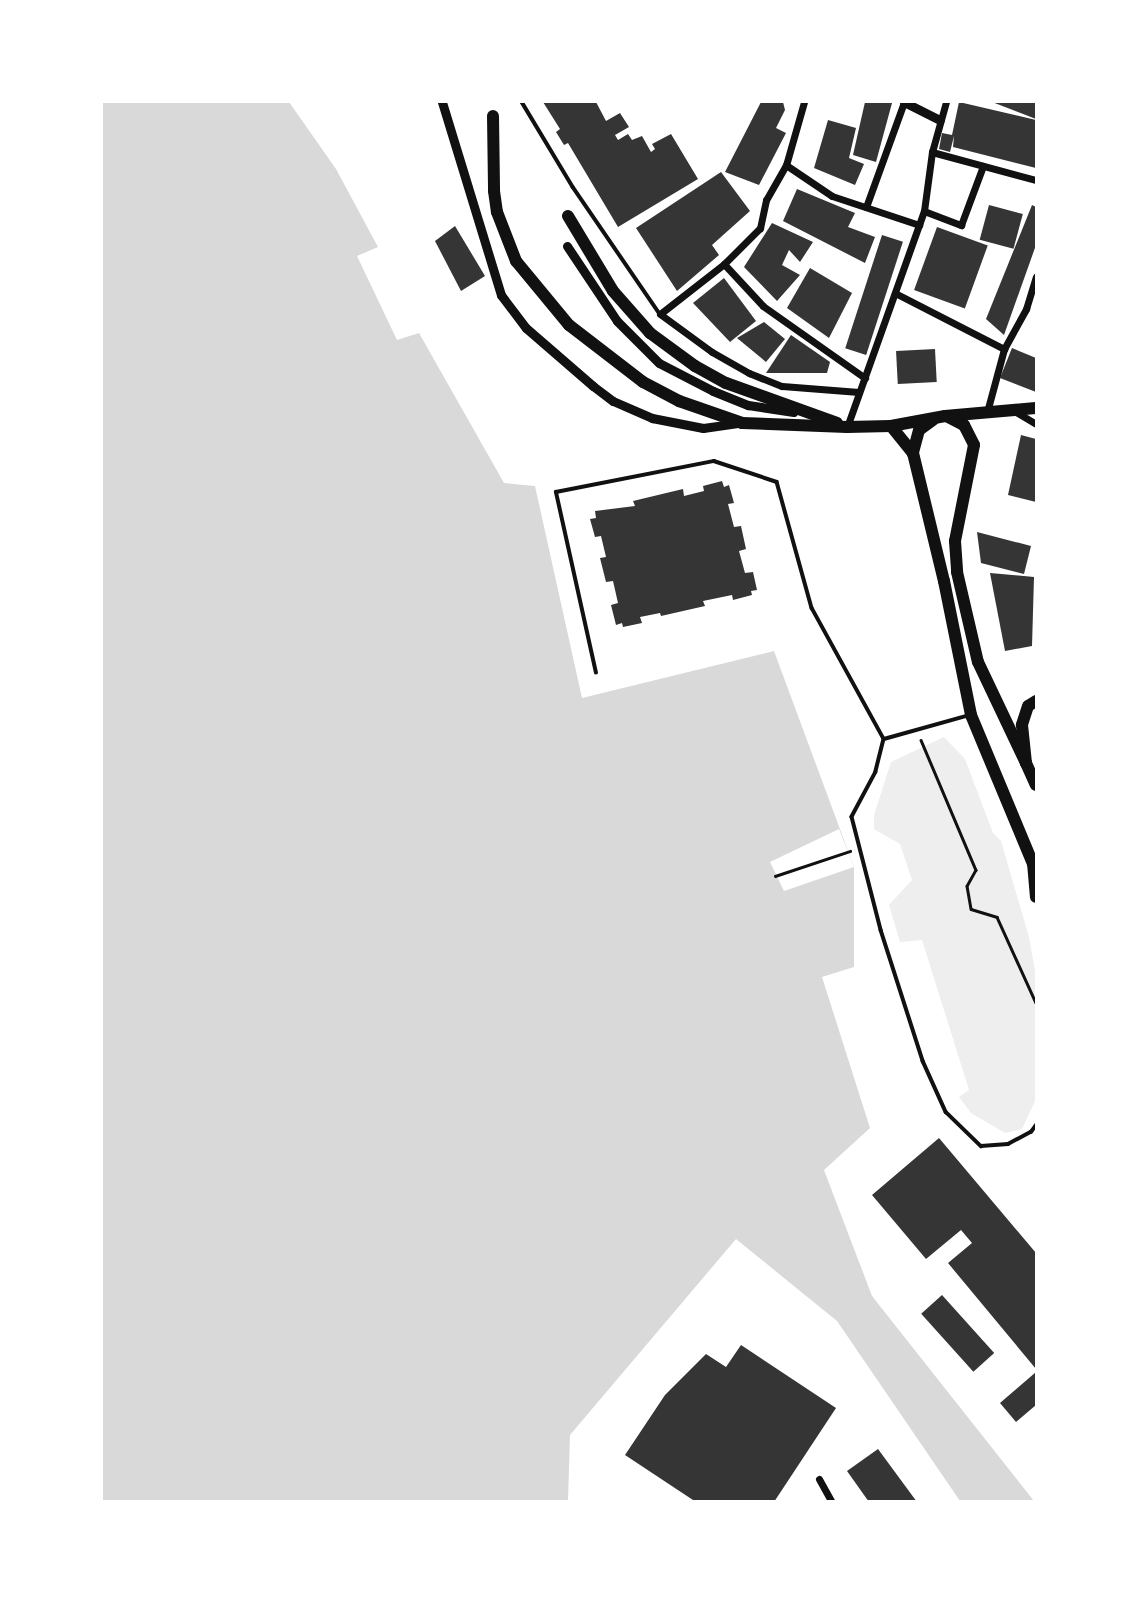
<!DOCTYPE html>
<style>
body{margin:0}
#map{position:relative;width:1138px;height:1603px;overflow:hidden;background:#fff;font-family:Jost,sans-serif}
div>[style]{position:absolute}
[style*='--x']{left:calc(var(--x)*1px);top:calc(var(--y)*1px);width:calc(var(--w)*1px);rotate:calc(var(--a)*1deg)}
.green>*{inset:0;background:#eee}
.water>*{inset:0;background:#d9d9d9}
.pier>*{inset:0;background:#fff}
.building>*{inset:0;background:#353535;transform-origin:0 0}
.path>*{height:2.5px;margin:-1.25px;padding:0 1.25px;transform-origin:1.25px;border-radius:1.25px;background:#111}
.service>*{height:3.5px;margin:-1.75px;padding:0 1.75px;transform-origin:1.75px;border-radius:1.75px;background:#111}
.minor>*{height:7px;margin:-3.5px;padding:0 3.5px;transform-origin:3.5px;border-radius:3.5px;background:#111}
.tertiary>*{height:9px;margin:-4.5px;padding:0 4.5px;transform-origin:4.5px;border-radius:4.5px;background:#111}
.primary>*{height:12px;margin:-6px;padding:0 6px;transform-origin:6px;border-radius:6px;background:#111}
span{translate:-50% -50%;white-space:nowrap;text-align:center;line-height:1.15;-webkit-text-stroke:5px #fff;paint-order:stroke}
.frame{position:absolute;inset:0;border:103px solid #fff;pointer-events:none}
</style>
<div id="map">
<div class="green">
<div style="clip-path:polygon(944px 737px,965px 759px,993px 833px,1001px 841px,1029px 937px,1036px 977px,1036px 1099px,1022px 1129px,1005px 1133px,971px 1113px,959px 1097px,969px 1090px,922px 940px,900px 942px,889px 905px,912px 880px,900px 844px,874px 829px,874px 815px,891px 762px)"></div>
</div>
<div class="water">
<div style="clip-path:polygon(102px 102px,289px 102px,336px 169px,378px 247px,357px 256px,397px 340px,419px 333px,504px 483px,535px 486px,582px 698px,774px 651px,854px 867px,854px 967px,822px 977px,870px 1128px,824px 1170px,872px 1296px,1034px 1501px,960px 1501px,837px 1321px,736px 1239px,570px 1435px,568px 1501px,102px 1501px)"></div>
</div>
<div class="pier">
<div style="clip-path:polygon(839px 829px,854px 867px,784px 891px,770px 862px)"></div>
</div>
<div class="building">
<div style="clip-path:polygon(543px 102px,596px 102px,606px 121px,620px 113px,629px 127px,615px 135px,618px 140px,628px 134px,632px 140px,642px 136px,651px 152px,655px 149px,652px 144px,671px 134px,698px 179px,618px 227px,568px 143px,564px 145px,556px 132px,560px 129px)"></div>
<div style="clip-path:polygon(761px 102px,783px 102px,785px 110px,776px 128px,786px 133px,759px 185px,725px 172px)"></div>
<div style="clip-path:polygon(865px 102px,892px 103px,876px 162px,853px 155px)"></div>
<div style="clip-path:polygon(959px 102px,1036px 120px,1036px 168px,953px 147px,954px 136px,950px 152px,939px 149px,942px 133px,952px 135px)"></div>
<div style="clip-path:polygon(992px 102px,1036px 102px,1036px 119px)"></div>
<div style="clip-path:polygon(828px 120px,856px 128px,849px 158px,864px 164px,855px 185px,814px 168px)"></div>
<div style="clip-path:polygon(721px 172px,750px 211px,712px 245px,719px 255px,677px 291px,636px 228px)"></div>
<div style="clip-path:polygon(797px 189px,855px 213px,848px 227px,875px 237px,865px 263px,783px 221px)"></div>
<div style="left:989px;top:205px;width:35px;height:36px;rotate:15deg"></div>
<div style="clip-path:polygon(1032px 205px,1036px 207px,1036px 245px,1004px 335px,986px 319px)"></div>
<div style="clip-path:polygon(772px 223px,813px 242px,800px 262px,789px 250px,782px 265px,800px 275px,777px 301px,744px 267px)"></div>
<div style="clip-path:polygon(455px 226px,485px 276px,461px 291px,435px 241px)"></div>
<div style="left:937px;top:227px;width:54px;height:67px;rotate:20deg"></div>
<div style="left:882px;top:235px;width:22px;height:119px;rotate:18deg"></div>
<div style="clip-path:polygon(810px 268px,852px 293px,829px 338px,787px 308px)"></div>
<div style="clip-path:polygon(724px 278px,756px 321px,730px 342px,693px 303px)"></div>
<div style="clip-path:polygon(764px 322px,785px 339px,766px 362px,737px 338px)"></div>
<div style="clip-path:polygon(791px 335px,830px 362px,827px 373px,766px 373px)"></div>
<div style="clip-path:polygon(1012px 348px,1036px 358px,1036px 392px,1000px 378px)"></div>
<div style="left:935px;top:349px;width:33px;height:39px;rotate:87deg"></div>
<div style="clip-path:polygon(1021px 435px,1036px 439px,1036px 502px,1008px 495px)"></div>
<div style="clip-path:polygon(722px 481px,724px 487px,729px 485px,734px 503px,728px 504px,734px 527px,741px 526px,746px 549px,739px 551px,745px 573px,753px 572px,757px 590px,751px 591px,752px 595px,733px 600px,732px 595px,703px 601px,705px 606px,661px 616px,660px 613px,640px 617px,642px 623px,623px 627px,622px 623px,616px 625px,611px 605px,618px 603px,613px 581px,606px 582px,600px 558px,606px 557px,601px 536px,595px 537px,590px 519px,596px 518px,595px 511px,635px 506px,633px 501px,683px 489px,684px 496px,704px 491px,703px 486px)"></div>
<div style="clip-path:polygon(977px 532px,1031px 546px,1024px 574px,981px 563px)"></div>
<div style="clip-path:polygon(990px 573px,1034px 577px,1032px 646px,1005px 651px)"></div>
<div style="clip-path:polygon(939px 1138px,1036px 1253px,1036px 1369px,948px 1263px,972px 1243px,961px 1230px,926px 1259px,872px 1195px)"></div>
<div style="left:942px;top:1295px;width:78px;height:28px;rotate:48deg"></div>
<div style="clip-path:polygon(741px 1345px,836px 1408px,774px 1502px,696px 1502px,625px 1455px,665px 1395px,706px 1354px,726px 1367px)"></div>
<div style="clip-path:polygon(1036px 1372px,1036px 1405px,1016px 1422px,1000px 1403px)"></div>
<div style="clip-path:polygon(878px 1449px,917px 1502px,869px 1502px,847px 1471px)"></div>
</div>
<div class="path">
<div style="--x:921;--y:740;--w:141;--a:67.1"></div>
<div style="--x:976;--y:870;--w:18;--a:119"></div>
<div style="--x:967;--y:886;--w:23;--a:80"></div>
<div style="--x:971;--y:909;--w:27;--a:17"></div>
<div style="--x:997;--y:917;--w:94;--a:65.6"></div>
<div style="--x:775;--y:876;--w:79;--a:-18.4"></div>
</div>
<div class="service">
<div style="--x:522;--y:102;--w:99;--a:59"></div>
<div style="--x:573;--y:187;--w:154;--a:55.6"></div>
<div style="--x:596;--y:673;--w:185;--a:-102.5"></div>
<div style="--x:556;--y:492;--w:161;--a:-11.1"></div>
<div style="--x:714;--y:461;--w:66;--a:18.4"></div>
<div style="--x:777;--y:482;--w:131;--a:74.5"></div>
<div style="--x:812;--y:608;--w:149;--a:61.2"></div>
<div style="--x:884;--y:739;--w:34;--a:104"></div>
<div style="--x:876;--y:772;--w:51;--a:118.1"></div>
<div style="--x:852;--y:817;--w:117;--a:75.6"></div>
<div style="--x:881;--y:930;--w:138;--a:72.2"></div>
<div style="--x:923;--y:1061;--w:56;--a:65.7"></div>
<div style="--x:946;--y:1112;--w:49;--a:44.2"></div>
<div style="--x:981;--y:1146;--w:27;--a:-4"></div>
<div style="--x:1008;--y:1144;--w:26;--a:-28"></div>
<div style="--x:1031;--y:1132;--w:9;--a:-54"></div>
<div style="--x:884;--y:739;--w:89;--a:-15.6"></div>
</div>
<div class="minor">
<div style="--x:804;--y:102;--w:66;--a:105.9"></div>
<div style="--x:786;--y:165;--w:40;--a:119.7"></div>
<div style="--x:766;--y:200;--w:29;--a:102"></div>
<div style="--x:760;--y:228;--w:51;--a:135"></div>
<div style="--x:724;--y:264;--w:81;--a:142"></div>
<div style="--x:660;--y:314;--w:64;--a:36.2"></div>
<div style="--x:712;--y:352;--w:43;--a:29.6"></div>
<div style="--x:749;--y:373;--w:35;--a:22"></div>
<div style="--x:782;--y:386;--w:77;--a:4.5"></div>
<div style="--x:932;--y:152;--w:108;--a:15.1"></div>
<div style="--x:786;--y:165;--w:55;--a:34"></div>
<div style="--x:832;--y:196;--w:92;--a:18.4"></div>
<div style="--x:866;--y:207;--w:112;--a:-70.1"></div>
<div style="--x:924;--y:211;--w:40;--a:21"></div>
<div style="--x:961;--y:225;--w:63;--a:-69.6"></div>
<div style="--x:724;--y:264;--w:57;--a:47.1"></div>
<div style="--x:763;--y:306;--w:125;--a:35.2"></div>
<div style="--x:895;--y:293;--w:123;--a:27.2"></div>
<div style="--x:987;--y:412;--w:65;--a:-74.9"></div>
<div style="--x:1004;--y:349;--w:46;--a:-61.2"></div>
<div style="--x:1026;--y:309;--w:34;--a:-73"></div>
<div style="--x:1016;--y:412;--w:23;--a:31"></div>
<div style="--x:847;--y:427;--w:229;--a:-70.4"></div>
<div style="--x:924;--y:211;--w:60;--a:-82.3"></div>
<div style="--x:932;--y:152;--w:52;--a:-74.4"></div>
<div style="--x:819;--y:1479;--w:26;--a:61"></div>
</div>
<div class="tertiary">
<div style="--x:442;--y:102;--w:202;--a:73"></div>
<div style="--x:501;--y:295;--w:41;--a:52.9"></div>
<div style="--x:526;--y:328;--w:89;--a:40.9"></div>
<div style="--x:593;--y:386;--w:25;--a:37"></div>
<div style="--x:613;--y:401;--w:43;--a:23.6"></div>
<div style="--x:652;--y:418;--w:52;--a:11.1"></div>
<div style="--x:703;--y:428;--w:35;--a:-8"></div>
<div style="--x:904;--y:102;--w:40;--a:26.6"></div>
<div style="--x:567;--y:246;--w:90;--a:56.3"></div>
<div style="--x:617;--y:321;--w:59;--a:45"></div>
<div style="--x:659;--y:363;--w:61;--a:27.4"></div>
<div style="--x:713;--y:391;--w:38;--a:22"></div>
<div style="--x:748;--y:405;--w:46;--a:8.8"></div>
</div>
<div class="primary">
<div style="--x:493;--y:116;--w:75;--a:89.2"></div>
<div style="--x:494;--y:191;--w:21;--a:82"></div>
<div style="--x:497;--y:212;--w:53;--a:68.8"></div>
<div style="--x:516;--y:261;--w:83;--a:50.4"></div>
<div style="--x:569;--y:325;--w:93;--a:37.6"></div>
<div style="--x:643;--y:382;--w:41;--a:27.8"></div>
<div style="--x:679;--y:401;--w:67;--a:19.2"></div>
<div style="--x:742;--y:423;--w:105;--a:2.2"></div>
<div style="--x:847;--y:427;--w:44;--a:-1.3"></div>
<div style="--x:891;--y:426;--w:55;--a:-10.5"></div>
<div style="--x:945;--y:416;--w:91;--a:-5"></div>
<div style="--x:568;--y:216;--w:87;--a:59"></div>
<div style="--x:613;--y:291;--w:56;--a:48.6"></div>
<div style="--x:650;--y:333;--w:56;--a:36.3"></div>
<div style="--x:695;--y:366;--w:35;--a:29"></div>
<div style="--x:726;--y:383;--w:118;--a:19.8"></div>
<div style="--x:948;--y:417;--w:18;--a:27"></div>
<div style="--x:964;--y:425;--w:22;--a:63"></div>
<div style="--x:974;--y:445;--w:98;--a:101.2"></div>
<div style="--x:955;--y:541;--w:31;--a:86"></div>
<div style="--x:957;--y:572;--w:92;--a:76.9"></div>
<div style="--x:978;--y:662;--w:112;--a:64.6"></div>
<div style="--x:933;--y:420;--w:17;--a:144"></div>
<div style="--x:919;--y:430;--w:24;--a:105"></div>
<div style="--x:913;--y:453;--w:132;--a:76.4"></div>
<div style="--x:944;--y:581;--w:137;--a:78.6"></div>
<div style="--x:971;--y:715;--w:169;--a:67.4"></div>
<div style="--x:891;--y:426;--w:35;--a:51"></div>
<div style="--x:1036;--y:701;--w:9;--a:148"></div>
<div style="--x:1028;--y:706;--w:20;--a:108"></div>
<div style="--x:1022;--y:725;--w:38;--a:84"></div>
<div style="--x:1026;--y:763;--w:24;--a:66"></div>
<div style="--x:1033;--y:863;--w:34;--a:85"></div>
</div>
<div class="frame"></div>
</div>
